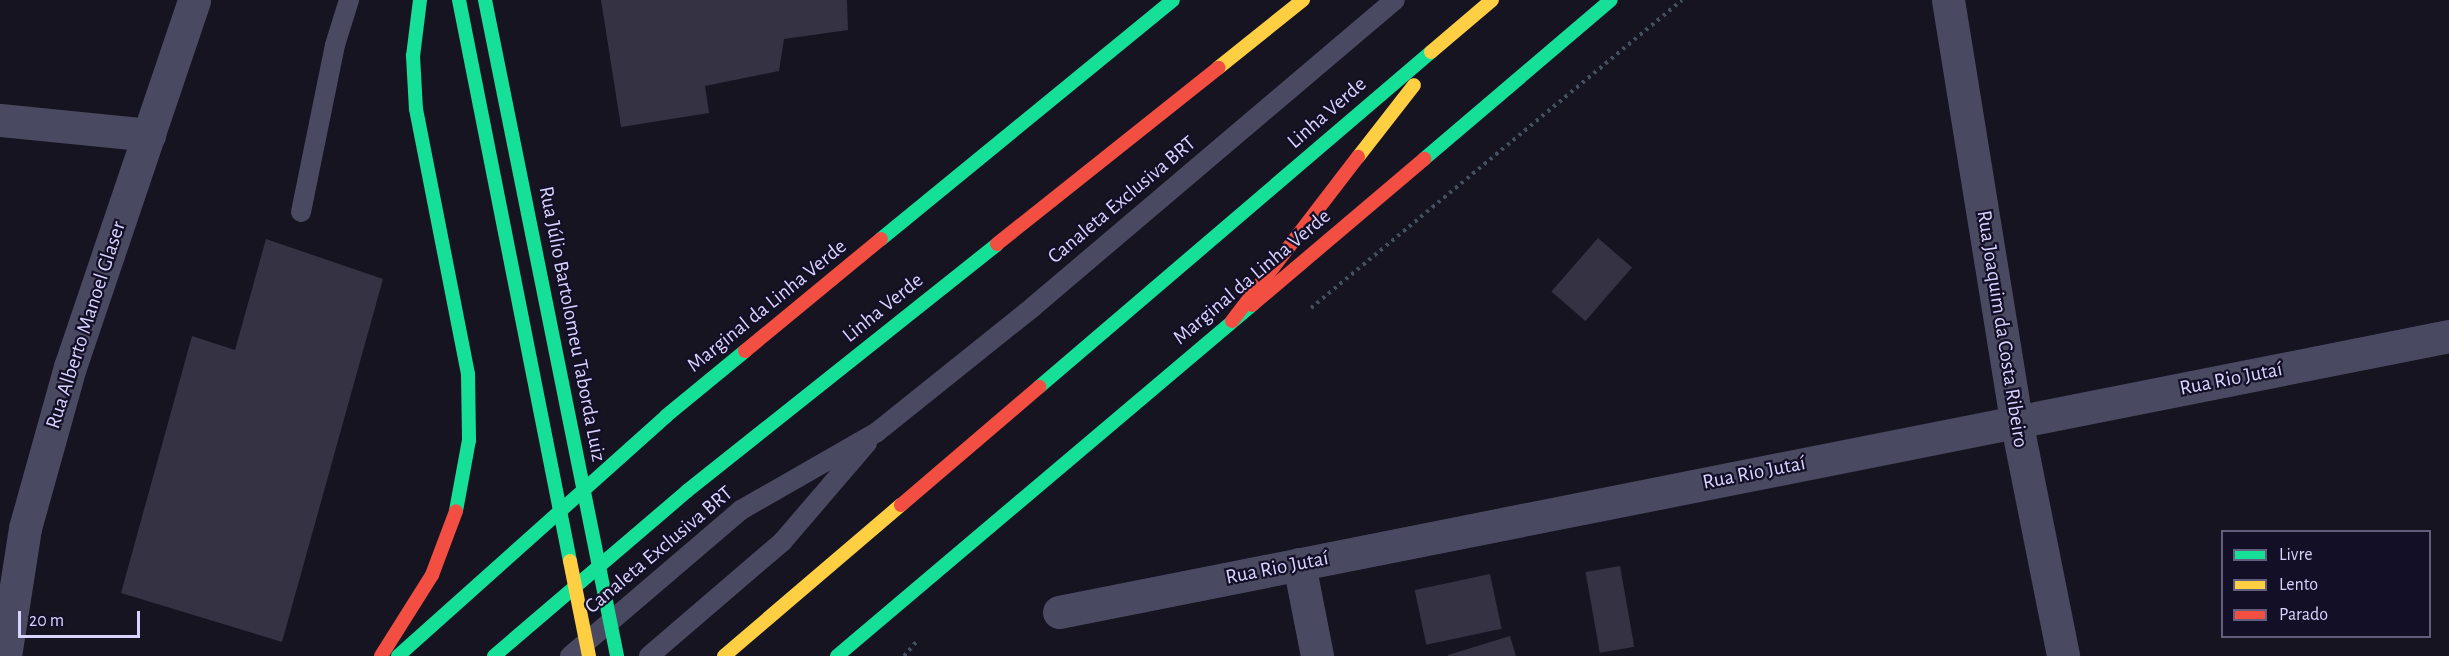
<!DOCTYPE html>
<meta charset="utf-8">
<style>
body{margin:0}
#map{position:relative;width:2449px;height:656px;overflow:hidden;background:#161421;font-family:"Alegreya Sans",sans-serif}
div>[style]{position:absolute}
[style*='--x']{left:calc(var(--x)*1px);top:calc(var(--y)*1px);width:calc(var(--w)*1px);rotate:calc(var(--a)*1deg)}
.building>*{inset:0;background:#343243;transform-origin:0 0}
.path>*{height:4px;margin-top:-2px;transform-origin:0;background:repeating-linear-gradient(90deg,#44505f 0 3px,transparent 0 7.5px)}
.lane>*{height:20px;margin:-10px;padding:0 10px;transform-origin:10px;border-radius:10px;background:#4a4962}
.street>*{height:33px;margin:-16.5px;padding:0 16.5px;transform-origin:16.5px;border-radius:16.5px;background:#4a4962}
.fast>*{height:14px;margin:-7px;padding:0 7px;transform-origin:7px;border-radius:7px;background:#16e098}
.slow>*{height:14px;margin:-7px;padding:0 7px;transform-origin:7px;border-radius:7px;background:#ffcf43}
.jam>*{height:14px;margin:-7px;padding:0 7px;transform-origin:7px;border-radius:7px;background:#f24e42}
span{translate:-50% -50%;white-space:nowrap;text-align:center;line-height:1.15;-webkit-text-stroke:4.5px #130f26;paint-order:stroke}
.street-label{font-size:21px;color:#d9d4ff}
.legend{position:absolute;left:2221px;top:530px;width:210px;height:108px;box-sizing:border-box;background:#130f26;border:2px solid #625e7d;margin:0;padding:8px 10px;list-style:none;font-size:18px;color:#d9d4ff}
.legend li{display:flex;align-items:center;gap:12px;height:30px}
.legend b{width:30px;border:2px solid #625e7d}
.scale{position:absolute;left:18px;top:611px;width:122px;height:27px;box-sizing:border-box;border:3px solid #d9d4ff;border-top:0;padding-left:8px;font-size:18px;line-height:21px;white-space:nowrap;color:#d9d4ff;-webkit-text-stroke:4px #130f26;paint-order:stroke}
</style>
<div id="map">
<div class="building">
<div style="clip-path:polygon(601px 0,847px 0,848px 30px,784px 39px,779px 71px,705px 86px,709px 113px,621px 127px)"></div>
<div style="left:1598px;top:238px;width:45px;height:71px;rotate:41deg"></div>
<div style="clip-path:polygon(266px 239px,383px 279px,282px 642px,121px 593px,192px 336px,235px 350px)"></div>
<div style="left:1620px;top:566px;width:82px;height:35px;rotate:80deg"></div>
<div style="left:1490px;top:574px;width:56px;height:77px;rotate:78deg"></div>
<div style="clip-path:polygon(1510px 636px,1516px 656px,1448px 656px,1448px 655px)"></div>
</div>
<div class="path">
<div style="--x:1311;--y:308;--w:482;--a:-39.7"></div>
<div style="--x:904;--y:656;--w:18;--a:-49"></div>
</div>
<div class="lane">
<div style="--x:301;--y:212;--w:170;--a:-78.5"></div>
<div style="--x:335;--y:45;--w:47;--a:-72.7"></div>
<div style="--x:570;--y:656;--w:225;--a:-40.5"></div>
<div style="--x:741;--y:510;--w:157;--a:-29.8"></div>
<div style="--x:877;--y:432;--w:201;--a:-38.7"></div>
<div style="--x:1034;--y:306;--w:473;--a:-40.3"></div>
<div style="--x:649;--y:656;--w:177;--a:-40.6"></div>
<div style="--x:783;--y:541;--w:129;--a:-49.4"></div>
</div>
<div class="street">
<div style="--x:1948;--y:0;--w:425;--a:80.8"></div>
<div style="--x:2016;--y:420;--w:241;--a:78.7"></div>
<div style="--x:0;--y:120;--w:150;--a:5.7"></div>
<div style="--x:1299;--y:564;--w:94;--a:78.9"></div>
<div style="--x:1059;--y:612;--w:1417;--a:-11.23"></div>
<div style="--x:5;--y:656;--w:130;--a:-81.1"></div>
<div style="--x:25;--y:528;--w:167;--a:-74.4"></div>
<div style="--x:70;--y:367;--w:387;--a:-71.3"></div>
</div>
<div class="fast">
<div style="--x:420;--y:0;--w:56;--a:97.1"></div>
<div style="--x:413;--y:56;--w:53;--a:86.8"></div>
<div style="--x:416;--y:109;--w:270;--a:78.9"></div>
<div style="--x:468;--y:374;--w:66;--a:89.1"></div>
<div style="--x:469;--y:440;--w:72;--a:100.4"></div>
<div style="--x:459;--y:0;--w:572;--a:78.81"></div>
<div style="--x:485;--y:0;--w:669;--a:78.62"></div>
<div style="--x:1424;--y:159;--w:245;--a:-40.4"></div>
<div style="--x:881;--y:239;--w:377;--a:-39.3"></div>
<div style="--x:1039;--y:387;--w:516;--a:-40.52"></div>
<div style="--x:398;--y:656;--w:360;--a:-41.8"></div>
<div style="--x:666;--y:416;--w:102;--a:-39.4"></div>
<div style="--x:494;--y:656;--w:254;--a:-40.5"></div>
<div style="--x:687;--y:491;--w:396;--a:-38.5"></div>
<div style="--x:837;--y:656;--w:544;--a:-40.22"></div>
</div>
<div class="slow">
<div style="--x:1431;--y:52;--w:80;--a:-40.4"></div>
<div style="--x:1218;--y:68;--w:109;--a:-38.7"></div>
<div style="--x:1358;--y:157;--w:91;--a:-52.1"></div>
<div style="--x:570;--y:561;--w:97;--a:78.7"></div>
<div style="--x:724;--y:656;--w:233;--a:-40.5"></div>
</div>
<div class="jam">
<div style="--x:997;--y:244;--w:283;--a:-38.5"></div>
<div style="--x:1252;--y:305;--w:226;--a:-40.3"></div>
<div style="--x:1232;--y:321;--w:207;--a:-52.5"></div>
<div style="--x:745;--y:351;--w:176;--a:-39.5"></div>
<div style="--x:901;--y:505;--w:182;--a:-40.5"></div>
<div style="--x:381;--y:656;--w:96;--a:-57.8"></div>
<div style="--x:432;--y:575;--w:68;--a:-69.4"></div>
</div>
<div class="street-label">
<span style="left:1327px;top:113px;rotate:-41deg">Linha Verde</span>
<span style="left:1122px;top:200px;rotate:-40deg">Canaleta Exclusiva BRT</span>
<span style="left:1252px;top:277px;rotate:-40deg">Marginal da Linha Verde</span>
<span style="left:767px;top:306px;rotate:-39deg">Marginal da Linha Verde</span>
<span style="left:883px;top:308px;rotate:-39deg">Linha Verde</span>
<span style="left:572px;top:324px;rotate:79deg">Rua Júlio Bartolomeu Taborda Luiz</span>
<span style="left:86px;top:325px;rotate:-72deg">Rua Alberto Manoel Glaser</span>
<span style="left:2002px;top:329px;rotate:81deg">Rua Joaquim da Costa Ribeiro</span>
<span style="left:2231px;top:379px;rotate:-11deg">Rua Rio Jutaí</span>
<span style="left:1754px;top:473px;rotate:-11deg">Rua Rio Jutaí</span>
<span style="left:659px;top:550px;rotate:-40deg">Canaleta Exclusiva BRT</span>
<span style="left:1277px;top:568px;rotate:-11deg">Rua Rio Jutaí</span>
</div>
<ul class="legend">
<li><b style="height:8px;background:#16e098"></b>Livre</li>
<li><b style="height:8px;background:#ffcf43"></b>Lento</li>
<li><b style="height:8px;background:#f24e42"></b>Parado</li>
</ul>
<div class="scale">20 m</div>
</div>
